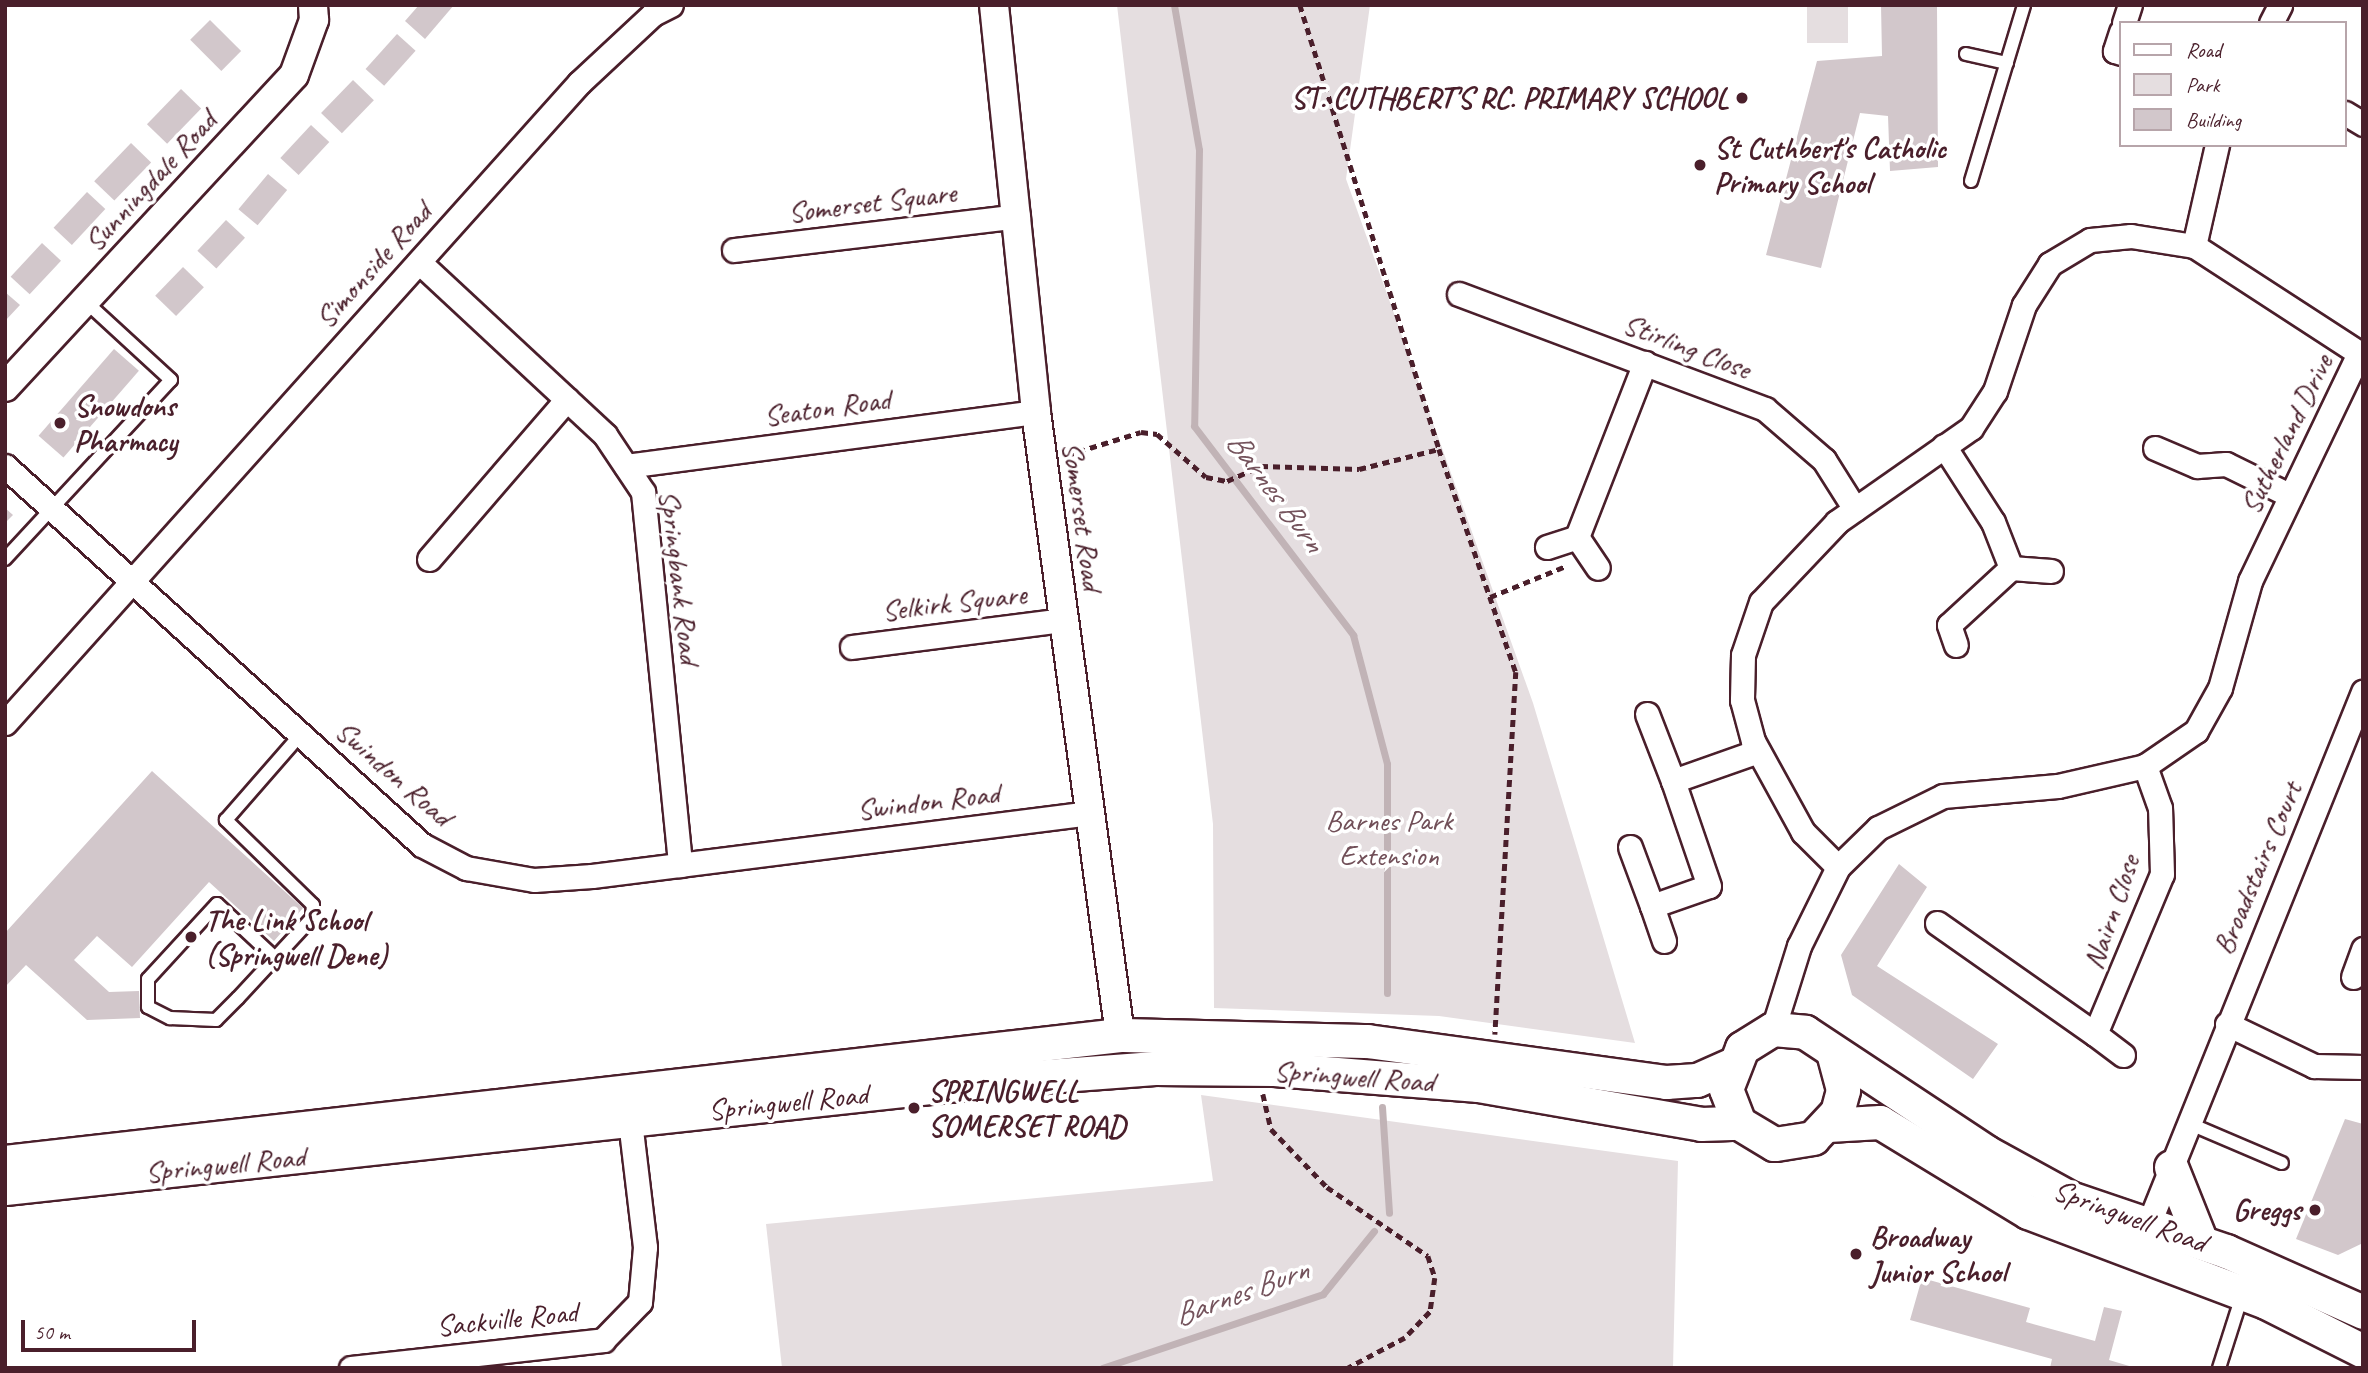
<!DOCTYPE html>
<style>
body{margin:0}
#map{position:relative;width:2368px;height:1373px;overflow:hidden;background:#fff;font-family:Caveat,sans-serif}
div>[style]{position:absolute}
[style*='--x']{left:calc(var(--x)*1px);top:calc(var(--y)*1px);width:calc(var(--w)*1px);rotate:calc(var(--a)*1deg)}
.green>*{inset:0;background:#e5dee0;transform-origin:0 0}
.stream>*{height:7px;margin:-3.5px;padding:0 3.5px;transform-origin:3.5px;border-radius:3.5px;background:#c1b3b6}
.building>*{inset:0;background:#d2c7cb;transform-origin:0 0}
.path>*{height:4.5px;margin-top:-2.25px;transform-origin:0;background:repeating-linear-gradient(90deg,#4a1f2b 0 7px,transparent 0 12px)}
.roads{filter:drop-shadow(2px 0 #4a1f2b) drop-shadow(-2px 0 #4a1f2b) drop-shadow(0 2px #4a1f2b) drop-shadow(0 -2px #4a1f2b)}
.service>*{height:12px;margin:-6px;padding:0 6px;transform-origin:6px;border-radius:6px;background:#fff}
.minor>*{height:23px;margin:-11.5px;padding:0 11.5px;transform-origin:11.5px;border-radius:11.5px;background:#fff}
.tertiary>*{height:28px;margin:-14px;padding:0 14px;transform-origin:14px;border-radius:14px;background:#fff}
.secondary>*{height:33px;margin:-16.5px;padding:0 16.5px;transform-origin:16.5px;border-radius:16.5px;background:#fff}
.dots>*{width:19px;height:19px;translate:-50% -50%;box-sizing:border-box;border:4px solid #fff;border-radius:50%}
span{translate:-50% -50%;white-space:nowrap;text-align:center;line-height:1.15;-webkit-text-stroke:7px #fff;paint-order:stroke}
.poi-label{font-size:30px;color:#4a1f2b;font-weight:700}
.right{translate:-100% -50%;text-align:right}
.left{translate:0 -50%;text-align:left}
.street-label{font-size:30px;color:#4a1f2b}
.park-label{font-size:30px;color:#714f58}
.water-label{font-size:32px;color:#74535c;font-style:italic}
.frame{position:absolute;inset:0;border:7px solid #4a1f2b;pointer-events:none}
.legend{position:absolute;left:2119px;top:21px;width:228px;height:126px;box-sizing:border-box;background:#fff;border:2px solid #b7a5aa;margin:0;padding:9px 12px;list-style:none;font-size:21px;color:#4a1f2b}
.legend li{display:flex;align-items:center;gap:14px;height:35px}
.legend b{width:35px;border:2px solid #b7a5aa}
.scale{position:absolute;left:21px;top:1320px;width:175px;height:32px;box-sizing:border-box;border:4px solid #4a1f2b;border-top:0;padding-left:9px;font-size:21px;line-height:24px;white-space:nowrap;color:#4a1f2b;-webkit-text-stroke:5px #fff;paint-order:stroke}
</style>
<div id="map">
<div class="green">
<div style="clip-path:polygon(1117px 5px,1370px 5px,1346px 179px,1533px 703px,1635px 1043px,1439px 1016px,1214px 1008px,1213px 824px)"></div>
<div style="left:1807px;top:5px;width:41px;height:38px"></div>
<div style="clip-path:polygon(1201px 1095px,1678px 1161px,1673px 1368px,782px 1368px,766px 1224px,1213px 1181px)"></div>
</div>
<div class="stream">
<div style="--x:1174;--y:5;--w:147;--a:80.2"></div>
<div style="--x:1199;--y:150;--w:276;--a:91"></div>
<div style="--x:1194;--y:426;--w:263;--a:52.7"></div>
<div style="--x:1353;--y:635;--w:133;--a:75.2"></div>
<div style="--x:1387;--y:764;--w:229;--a:90"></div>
<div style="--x:1382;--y:1107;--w:106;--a:86.2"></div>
<div style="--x:1102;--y:1368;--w:233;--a:-18.5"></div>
<div style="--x:1323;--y:1294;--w:81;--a:-51"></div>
</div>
<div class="building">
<div style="clip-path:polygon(419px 5px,454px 5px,425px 39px,405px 21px)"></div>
<div style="clip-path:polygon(1881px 5px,1937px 5px,1938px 167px,1890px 171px,1888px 116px,1860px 113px,1821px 268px,1766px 255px,1817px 61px,1882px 56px)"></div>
<div style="left:210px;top:20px;width:44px;height:28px;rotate:45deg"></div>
<div style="left:397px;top:34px;width:25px;height:47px;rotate:42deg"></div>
<div style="left:353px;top:80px;width:29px;height:46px;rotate:44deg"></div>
<div style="left:181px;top:89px;width:28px;height:49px;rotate:44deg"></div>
<div style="left:311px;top:125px;width:25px;height:45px;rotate:43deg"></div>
<div style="left:131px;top:143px;width:28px;height:53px;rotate:44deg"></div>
<div style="left:268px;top:174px;width:25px;height:46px;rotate:40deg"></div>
<div style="left:87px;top:192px;width:25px;height:49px;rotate:43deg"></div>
<div style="left:226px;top:220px;width:26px;height:42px;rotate:43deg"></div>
<div style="left:42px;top:243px;width:26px;height:46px;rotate:43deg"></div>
<div style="left:183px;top:267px;width:29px;height:40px;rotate:44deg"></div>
<div style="clip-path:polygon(5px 292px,20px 305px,5px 321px)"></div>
<div style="left:114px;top:349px;width:33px;height:115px;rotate:41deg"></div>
<div style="clip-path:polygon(5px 508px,13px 515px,5px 523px)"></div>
<div style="clip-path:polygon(152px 771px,303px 908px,274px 941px,209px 882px,132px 967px,97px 936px,74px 960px,109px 992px,139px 991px,140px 1018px,87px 1020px,26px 965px,5px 987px,5px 933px)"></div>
<div style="clip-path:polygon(1899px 864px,1927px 887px,1877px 966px,1998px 1044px,1973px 1079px,1852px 995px,1841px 955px)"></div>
<div style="clip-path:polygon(2345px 1119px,2363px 1124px,2363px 1243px,2338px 1255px,2296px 1239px)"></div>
<div style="clip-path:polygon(1922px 1278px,2030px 1308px,2026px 1322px,2095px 1341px,2104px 1307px,2122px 1311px,2109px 1360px,2136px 1368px,2050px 1368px,2052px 1359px,1910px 1320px)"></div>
</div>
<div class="path">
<div style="--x:1300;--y:5;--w:465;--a:72.6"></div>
<div style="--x:1439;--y:449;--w:236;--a:71"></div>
<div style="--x:1516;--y:672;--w:363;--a:93.3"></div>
<div style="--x:1067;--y:455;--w:77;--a:-17.3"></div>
<div style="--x:1141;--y:432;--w:16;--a:7"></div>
<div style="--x:1157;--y:434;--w:65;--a:41.3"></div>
<div style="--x:1206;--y:477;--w:21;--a:11"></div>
<div style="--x:1227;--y:481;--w:37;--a:-24"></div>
<div style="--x:1261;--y:466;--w:98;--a:1.8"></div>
<div style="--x:1359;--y:469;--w:82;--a:-14"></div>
<div style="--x:1490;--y:597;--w:82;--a:-22.2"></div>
<div style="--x:1263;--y:1094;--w:36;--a:77"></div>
<div style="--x:1271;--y:1129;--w:81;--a:46"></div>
<div style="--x:1327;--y:1187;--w:122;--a:34.3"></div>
<div style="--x:1428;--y:1256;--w:23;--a:72"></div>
<div style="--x:1435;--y:1278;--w:34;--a:98"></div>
<div style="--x:1430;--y:1312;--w:36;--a:134"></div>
<div style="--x:1405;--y:1338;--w:64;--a:152.2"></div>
</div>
<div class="roads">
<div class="service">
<div style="--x:1966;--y:54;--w:42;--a:12.4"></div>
<div style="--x:1971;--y:181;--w:184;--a:-73.2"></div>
<div style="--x:5;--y:559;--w:244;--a:-47.2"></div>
<div style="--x:171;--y:380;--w:117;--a:-137.4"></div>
<div style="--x:275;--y:958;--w:79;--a:-137"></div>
<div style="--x:217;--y:904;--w:102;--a:132.6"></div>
<div style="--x:148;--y:979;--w:28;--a:90"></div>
<div style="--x:148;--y:1007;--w:25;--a:27"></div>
<div style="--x:170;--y:1018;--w:46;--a:2.5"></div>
<div style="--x:216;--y:1020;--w:31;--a:-45"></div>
<div style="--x:238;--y:998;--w:109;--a:-47.2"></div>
<div style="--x:312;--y:918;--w:13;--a:-86"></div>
<div style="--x:313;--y:905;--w:122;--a:-135.7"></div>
<div style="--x:226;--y:820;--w:114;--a:-48.9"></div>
<div style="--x:2188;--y:1123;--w:102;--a:23.1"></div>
<div style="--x:2219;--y:1368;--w:79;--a:-72.3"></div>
</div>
<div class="minor">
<div style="--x:2124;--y:23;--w:19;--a:-72"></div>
<div style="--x:2271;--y:23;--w:20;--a:-63"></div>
<div style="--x:2121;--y:32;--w:20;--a:108"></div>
<div style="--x:2115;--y:51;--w:6;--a:18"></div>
<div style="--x:2345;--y:113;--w:21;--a:31"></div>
<div style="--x:2194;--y:246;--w:104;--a:-77.2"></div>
<div style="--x:734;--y:250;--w:286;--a:-6.8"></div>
<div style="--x:419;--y:262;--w:254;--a:42.9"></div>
<div style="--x:605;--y:435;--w:69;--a:56.3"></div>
<div style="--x:643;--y:492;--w:375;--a:84.3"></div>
<div style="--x:1459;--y:294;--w:327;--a:20.6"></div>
<div style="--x:1765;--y:409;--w:78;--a:40.8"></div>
<div style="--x:1824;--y:460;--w:58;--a:57.7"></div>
<div style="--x:1944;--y:446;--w:90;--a:57.2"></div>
<div style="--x:1993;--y:522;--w:49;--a:68.6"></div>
<div style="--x:2011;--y:568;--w:84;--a:137.4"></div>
<div style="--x:1949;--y:625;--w:21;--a:71"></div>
<div style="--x:2155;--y:448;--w:46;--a:23.2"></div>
<div style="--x:2197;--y:466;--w:29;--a:-4"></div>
<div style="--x:2226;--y:464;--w:72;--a:26.2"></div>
<div style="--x:5;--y:466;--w:563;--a:42.27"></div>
<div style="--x:422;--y:845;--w:50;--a:27.6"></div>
<div style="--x:466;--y:868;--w:69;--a:10"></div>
<div style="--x:534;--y:880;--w:58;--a:-3.9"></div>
<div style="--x:592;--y:876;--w:502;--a:-7.21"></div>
<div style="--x:626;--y:466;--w:414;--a:-7.5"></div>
<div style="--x:1577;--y:537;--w:37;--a:56"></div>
<div style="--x:1547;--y:547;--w:32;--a:-18"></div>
<div style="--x:1577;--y:537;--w:187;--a:-68.7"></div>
<div style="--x:429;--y:559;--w:211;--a:-49.2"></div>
<div style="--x:2011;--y:568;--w:40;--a:4.3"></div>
<div style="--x:852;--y:647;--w:214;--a:-7.3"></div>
<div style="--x:1647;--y:714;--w:72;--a:68.8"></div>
<div style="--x:1673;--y:781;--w:90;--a:-19.4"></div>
<div style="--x:5;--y:723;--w:860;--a:-48.11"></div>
<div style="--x:579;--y:83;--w:101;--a:-43"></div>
<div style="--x:653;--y:14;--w:20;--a:-27"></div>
<div style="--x:1630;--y:847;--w:63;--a:69.6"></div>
<div style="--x:1652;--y:906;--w:60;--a:-19.3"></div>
<div style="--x:1709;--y:886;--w:111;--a:-108.9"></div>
<div style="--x:1652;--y:906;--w:37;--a:71"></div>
<div style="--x:1937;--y:923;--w:193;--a:35.1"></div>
<div style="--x:2095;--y:1034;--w:173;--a:-67.3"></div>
<div style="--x:2162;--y:874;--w:66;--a:-91.7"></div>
<div style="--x:2160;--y:808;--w:45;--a:-109.7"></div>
<div style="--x:2353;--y:977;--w:30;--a:-70"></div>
<div style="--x:2227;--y:1024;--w:97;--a:25.8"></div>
<div style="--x:2314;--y:1066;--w:49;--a:1.2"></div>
<div style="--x:1773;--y:1029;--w:87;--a:-72.6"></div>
<div style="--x:1799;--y:946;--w:88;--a:-63.7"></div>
<div style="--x:1838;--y:867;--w:56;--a:-44.3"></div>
<div style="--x:1878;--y:828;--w:72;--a:-26.2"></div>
<div style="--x:1943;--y:796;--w:115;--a:-5"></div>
<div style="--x:2058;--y:786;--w:89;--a:-12.9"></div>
<div style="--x:2145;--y:766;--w:62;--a:-34.5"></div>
<div style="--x:2196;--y:731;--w:49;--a:-60.8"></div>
<div style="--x:2220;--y:688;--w:111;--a:-74.3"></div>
<div style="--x:2250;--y:581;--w:253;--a:-64.4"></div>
<div style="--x:2359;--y:353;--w:197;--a:-147"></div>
<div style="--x:2194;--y:246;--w:64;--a:-171"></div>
<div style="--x:2131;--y:236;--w:41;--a:174.4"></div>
<div style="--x:2090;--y:240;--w:47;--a:149"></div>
<div style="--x:2050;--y:264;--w:49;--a:122.4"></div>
<div style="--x:2024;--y:305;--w:91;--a:108.6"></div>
<div style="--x:1995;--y:391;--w:44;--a:123"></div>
<div style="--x:1971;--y:428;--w:164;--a:145"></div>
<div style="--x:1837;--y:522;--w:110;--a:133.5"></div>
<div style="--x:1761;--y:602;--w:56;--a:108.8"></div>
<div style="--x:1743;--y:655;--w:45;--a:91.3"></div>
<div style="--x:1742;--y:700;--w:42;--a:75"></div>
<div style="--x:1753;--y:741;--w:104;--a:61.2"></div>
<div style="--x:1803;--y:832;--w:49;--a:45"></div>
<div style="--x:2095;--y:1034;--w:35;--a:37"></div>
<div style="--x:2149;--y:1223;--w:573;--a:-68.05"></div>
<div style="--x:351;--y:1368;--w:254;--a:-6.3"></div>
<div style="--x:603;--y:1340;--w:53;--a:-45.8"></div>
<div style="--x:640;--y:1302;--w:55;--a:-84.8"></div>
<div style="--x:645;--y:1247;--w:143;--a:-96.8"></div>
</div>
<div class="tertiary">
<div style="--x:994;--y:5;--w:409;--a:84.1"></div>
<div style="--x:1036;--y:412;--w:629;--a:82.32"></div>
<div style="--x:5;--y:387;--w:425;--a:-47.2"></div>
<div style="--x:294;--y:75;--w:59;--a:-70"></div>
<div style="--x:314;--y:20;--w:15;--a:-94"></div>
</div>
<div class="secondary">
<div style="--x:1834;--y:1056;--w:35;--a:75"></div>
<div style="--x:1843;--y:1090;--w:23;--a:105"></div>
<div style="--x:1837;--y:1112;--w:35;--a:133"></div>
<div style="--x:1813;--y:1138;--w:39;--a:171"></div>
<div style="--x:1774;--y:1144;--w:41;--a:-149"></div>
<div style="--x:1739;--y:1123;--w:36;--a:-111"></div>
<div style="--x:1726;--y:1089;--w:44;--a:-68.7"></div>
<div style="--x:1742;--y:1048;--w:36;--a:-32"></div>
<div style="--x:1773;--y:1029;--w:32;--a:5"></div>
<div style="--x:1805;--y:1032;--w:217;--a:33.5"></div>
<div style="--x:1986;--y:1152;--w:96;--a:28.7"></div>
<div style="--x:2070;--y:1198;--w:165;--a:18.8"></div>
<div style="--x:2226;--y:1251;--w:150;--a:24"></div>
<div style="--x:1828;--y:1125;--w:52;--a:-3.3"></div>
<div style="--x:1880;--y:1122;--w:173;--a:31.3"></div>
<div style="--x:2028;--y:1212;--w:254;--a:20.7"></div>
<div style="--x:2266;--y:1302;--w:109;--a:26.8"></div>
<div style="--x:5;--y:1162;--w:1122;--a:-6.5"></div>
<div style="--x:1120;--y:1035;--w:247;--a:1.4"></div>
<div style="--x:1367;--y:1041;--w:302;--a:7.8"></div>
<div style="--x:1666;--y:1082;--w:31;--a:-4"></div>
<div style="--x:1697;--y:1080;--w:37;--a:-24"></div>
<div style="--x:2171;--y:1167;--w:81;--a:68.2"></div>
<div style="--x:5;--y:1188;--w:995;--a:-6.23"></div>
<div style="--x:994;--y:1080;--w:161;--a:-4.3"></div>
<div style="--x:1155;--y:1068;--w:119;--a:0.5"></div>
<div style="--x:1274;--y:1069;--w:205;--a:4.5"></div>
<div style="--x:1478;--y:1085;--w:226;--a:9.9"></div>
<div style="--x:1701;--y:1124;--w:38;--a:-2"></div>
</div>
</div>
<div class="dots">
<div style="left:1742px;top:98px;background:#4a1f2b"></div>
<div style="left:1700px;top:165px;background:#4a1f2b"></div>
<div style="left:60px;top:423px;background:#4a1f2b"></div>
<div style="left:191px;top:937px;background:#4a1f2b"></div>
<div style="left:914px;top:1108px;background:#4a1f2b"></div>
<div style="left:2315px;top:1210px;background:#4a1f2b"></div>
<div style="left:1856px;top:1254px;background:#4a1f2b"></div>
</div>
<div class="poi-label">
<span class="right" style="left:1728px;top:98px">ST. CUTHBERT'S RC. PRIMARY SCHOOL</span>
<span class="left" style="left:1714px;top:165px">St Cuthbert's Catholic<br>Primary School</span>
<span class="left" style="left:74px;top:423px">Snowdons<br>Pharmacy</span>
<span class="left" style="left:205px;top:937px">The Link School<br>(Springwell Dene)</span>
<span class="left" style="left:928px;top:1108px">SPRINGWELL<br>SOMERSET ROAD</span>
<span class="right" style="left:2301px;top:1210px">Greggs</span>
<span class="left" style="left:1870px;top:1254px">Broadway<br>Junior School</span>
</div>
<div class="street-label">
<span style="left:150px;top:181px;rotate:-47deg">Sunningdale Road</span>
<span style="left:872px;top:202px;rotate:-7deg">Somerset Square</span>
<span style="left:373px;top:265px;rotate:-48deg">Simonside Road</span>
<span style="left:1687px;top:346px;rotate:21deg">Stirling Close</span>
<span style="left:827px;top:407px;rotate:-8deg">Seaton Road</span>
<span style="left:2286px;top:434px;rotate:-64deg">Sutherland Drive</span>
<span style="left:1083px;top:516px;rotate:82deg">Somerset Road</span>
<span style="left:680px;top:577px;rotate:83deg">Springbank Road</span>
<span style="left:954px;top:602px;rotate:-7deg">Selkirk Square</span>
<span style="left:394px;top:773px;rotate:41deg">Swindon Road</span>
<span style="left:928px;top:801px;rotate:-7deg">Swindon Road</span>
<span style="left:2257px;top:868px;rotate:-67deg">Broadstairs Court</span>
<span style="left:2111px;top:912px;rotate:-71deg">Nairn Close</span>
<span style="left:1354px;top:1076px;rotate:4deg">Springwell Road</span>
<span style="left:788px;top:1102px;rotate:-6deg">Springwell Road</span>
<span style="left:225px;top:1164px;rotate:-6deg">Springwell Road</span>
<span style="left:2130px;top:1216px;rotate:20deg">Springwell Road</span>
<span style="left:507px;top:1319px;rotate:-6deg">Sackville Road</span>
</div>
<div class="park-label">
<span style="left:1389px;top:837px">Barnes Park<br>Extension</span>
</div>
<div class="water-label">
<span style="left:1275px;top:492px;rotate:53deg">Barnes Burn</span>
<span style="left:1241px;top:1293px;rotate:-20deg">Barnes Burn</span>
</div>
<div class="frame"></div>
<ul class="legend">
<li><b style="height:9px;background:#fff"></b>Road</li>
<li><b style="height:19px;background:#e5dee0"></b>Park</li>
<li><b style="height:19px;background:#d2c7cb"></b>Building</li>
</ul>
<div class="scale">50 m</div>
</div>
